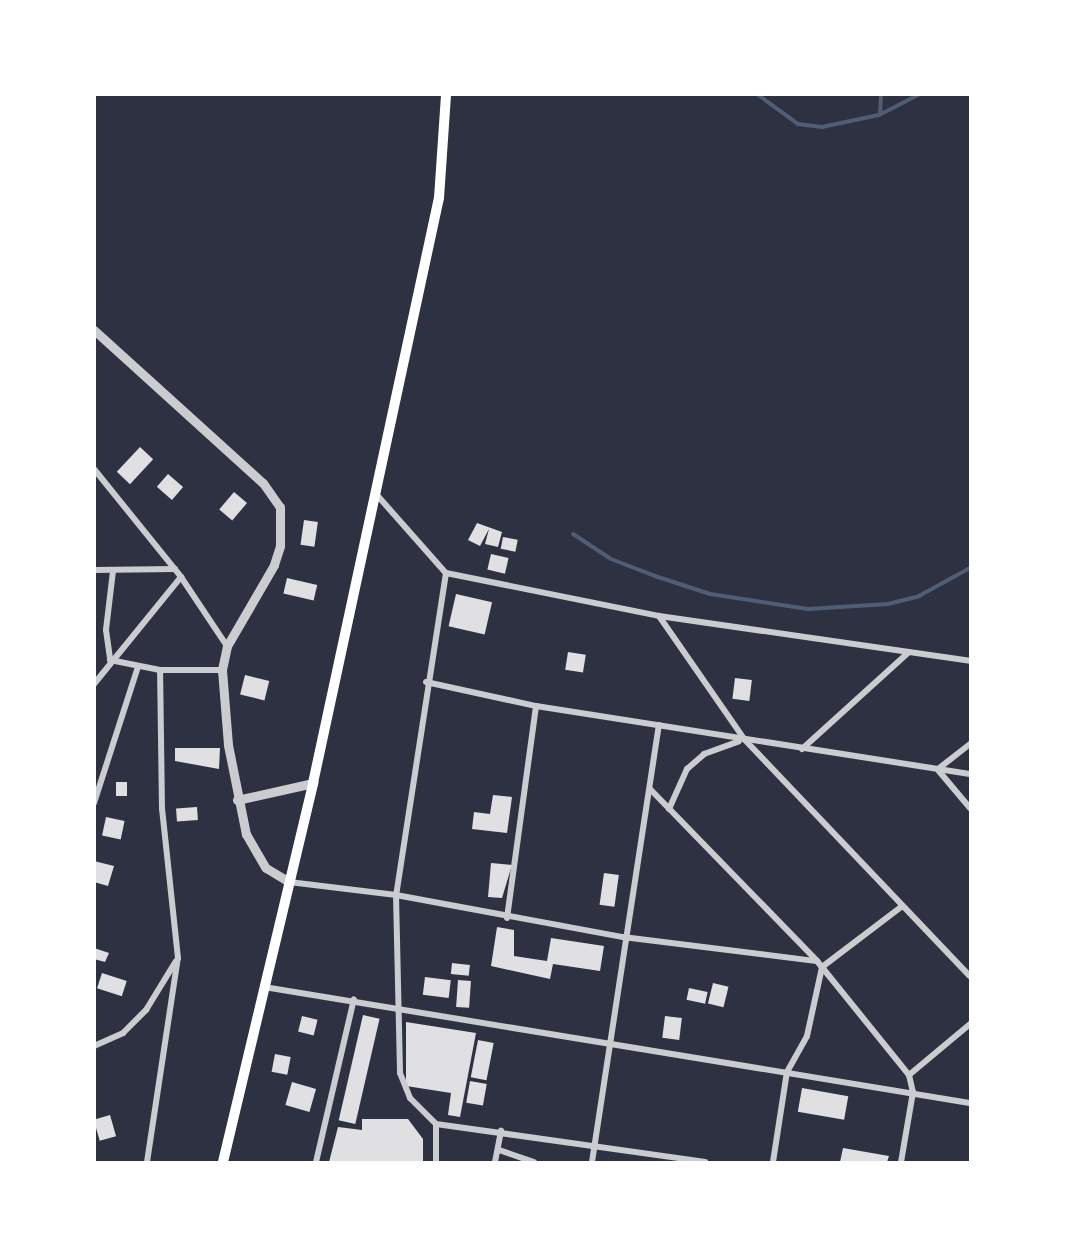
<!DOCTYPE html>
<style>
body{margin:0}
#map{position:relative;width:1065px;height:1257px;overflow:hidden;background:#2d3142;font-family:"PT Sans Narrow",sans-serif}
div>[style]{position:absolute}
[style*='--x']{left:calc(var(--x)*1px);top:calc(var(--y)*1px);width:calc(var(--w)*1px);rotate:calc(var(--a)*1deg)}
.stream>*{height:4px;margin:-2px;padding:0 2px;transform-origin:2px;border-radius:2px;background:#4f5d75}
.building>*{inset:0;background:#e0e0e3;transform-origin:0 0}
.minor>*{height:6px;margin:-3px;padding:0 3px;transform-origin:3px;border-radius:3px;background:#caccd0}
.tertiary>*{height:9px;margin:-4.5px;padding:0 4.5px;transform-origin:4.5px;border-radius:4.5px;background:#caccd0}
.secondary>*{height:10px;margin:-5px;padding:0 5px;transform-origin:5px;border-radius:5px;background:#fff}
span{translate:-50% -50%;white-space:nowrap;text-align:center;line-height:1.15;-webkit-text-stroke:6px #fff;paint-order:stroke}
.frame{position:absolute;inset:0;border:96px solid #fff;pointer-events:none}
</style>
<div id="map">
<div class="stream">
<div style="--x:757;--y:94;--w:51;--a:36.2"></div>
<div style="--x:798;--y:124;--w:24;--a:7"></div>
<div style="--x:822;--y:127;--w:58;--a:-11.9"></div>
<div style="--x:879;--y:115;--w:46;--a:-27.1"></div>
<div style="--x:880;--y:114;--w:20;--a:-87"></div>
<div style="--x:573;--y:534;--w:45;--a:33.3"></div>
<div style="--x:611;--y:559;--w:47;--a:21.1"></div>
<div style="--x:655;--y:576;--w:58;--a:18.1"></div>
<div style="--x:710;--y:594;--w:99;--a:8.7"></div>
<div style="--x:808;--y:609;--w:80;--a:-3.6"></div>
<div style="--x:888;--y:604;--w:32;--a:-14"></div>
<div style="--x:919;--y:596;--w:58;--a:-28.8"></div>
</div>
<div class="building">
<div style="left:140px;top:447px;width:18px;height:34px;rotate:43deg"></div>
<div style="left:168px;top:474px;width:20px;height:17px;rotate:41deg"></div>
<div style="left:234px;top:492px;width:17px;height:23px;rotate:40deg"></div>
<div style="left:304px;top:520px;width:14px;height:25px;rotate:8deg"></div>
<div style="clip-path:polygon(477px 523px,502px 532px,498px 547px,485px 544px,489px 529px,480px 546px,468px 540px)"></div>
<div style="left:503px;top:537px;width:15px;height:12px;rotate:11deg"></div>
<div style="left:491px;top:554px;width:18px;height:16px;rotate:13deg"></div>
<div style="left:287px;top:578px;width:31px;height:16px;rotate:13deg"></div>
<div style="left:456px;top:594px;width:37px;height:33px;rotate:13deg"></div>
<div style="left:568px;top:652px;width:18px;height:18px;rotate:9deg"></div>
<div style="left:245px;top:675px;width:25px;height:20px;rotate:14deg"></div>
<div style="left:735px;top:678px;width:17px;height:21px;rotate:7deg"></div>
<div style="clip-path:polygon(175px 748px,220px 748px,219px 769px,175px 761px)"></div>
<div style="left:116px;top:782px;width:11px;height:14px"></div>
<div style="clip-path:polygon(493px 795px,512px 797px,507px 833px,472px 829px,474px 812px,490px 814px)"></div>
<div style="left:197px;top:807px;width:13px;height:21px;rotate:86deg"></div>
<div style="left:106px;top:817px;width:19px;height:19px;rotate:12deg"></div>
<div style="clip-path:polygon(94px 861px,114px 866px,108px 886px,94px 882px)"></div>
<div style="clip-path:polygon(491px 863px,512px 865px,502px 898px,488px 897px)"></div>
<div style="left:604px;top:873px;width:15px;height:32px;rotate:8deg"></div>
<div style="clip-path:polygon(497px 927px,514px 930px,514px 956px,547px 961px,551px 938px,604px 946px,600px 971px,553px 964px,550px 979px,491px 966px)"></div>
<div style="clip-path:polygon(94px 948px,109px 953px,105px 962px,94px 959px)"></div>
<div style="left:452px;top:963px;width:18px;height:11px;rotate:6deg"></div>
<div style="left:102px;top:973px;width:26px;height:16px;rotate:18deg"></div>
<div style="left:425px;top:977px;width:26px;height:18px;rotate:7deg"></div>
<div style="left:458px;top:980px;width:13px;height:27px;rotate:4deg"></div>
<div style="left:713px;top:983px;width:16px;height:21px;rotate:14deg"></div>
<div style="left:689px;top:988px;width:19px;height:12px;rotate:12deg"></div>
<div style="left:363px;top:1015px;width:17px;height:108px;rotate:13deg"></div>
<div style="left:302px;top:1016px;width:16px;height:16px;rotate:14deg"></div>
<div style="left:665px;top:1016px;width:17px;height:22px;rotate:7deg"></div>
<div style="clip-path:polygon(406px 1022px,476px 1033px,460px 1117px,448px 1115px,451px 1093px,406px 1086px)"></div>
<div style="left:478px;top:1040px;width:16px;height:38px;rotate:11deg"></div>
<div style="left:275px;top:1054px;width:16px;height:18px;rotate:11deg"></div>
<div style="left:470px;top:1081px;width:17px;height:22px;rotate:10deg"></div>
<div style="left:292px;top:1082px;width:25px;height:24px;rotate:16deg"></div>
<div style="left:802px;top:1088px;width:47px;height:24px;rotate:10deg"></div>
<div style="left:110px;top:1115px;width:22px;height:17px;rotate:74deg"></div>
<div style="clip-path:polygon(362px 1119px,408px 1119px,423px 1139px,423px 1162px,329px 1162px,338px 1127px,362px 1130px)"></div>
<div style="clip-path:polygon(843px 1148px,889px 1156px,887px 1162px,840px 1162px)"></div>
</div>
<div class="minor">
<div style="--x:94;--y:469;--w:139;--a:51.1"></div>
<div style="--x:181;--y:577;--w:83;--a:56.3"></div>
<div style="--x:376;--y:494;--w:106;--a:48.5"></div>
<div style="--x:446;--y:573;--w:326;--a:98.8"></div>
<div style="--x:396;--y:895;--w:178;--a:88.7"></div>
<div style="--x:400;--y:1073;--w:27;--a:68"></div>
<div style="--x:410;--y:1098;--w:37;--a:45"></div>
<div style="--x:94;--y:570;--w:81;--a:-0.7"></div>
<div style="--x:113;--y:571;--w:59;--a:96.8"></div>
<div style="--x:106;--y:630;--w:30;--a:82"></div>
<div style="--x:110;--y:660;--w:51;--a:11.3"></div>
<div style="--x:160;--y:670;--w:62;--a:0"></div>
<div style="--x:446;--y:573;--w:217;--a:11.4"></div>
<div style="--x:659;--y:616;--w:314;--a:8.2"></div>
<div style="--x:659;--y:616;--w:151;--a:55.3"></div>
<div style="--x:745;--y:740;--w:326;--a:46.4"></div>
<div style="--x:426;--y:682;--w:113;--a:12.3"></div>
<div style="--x:536;--y:706;--w:439;--a:8.9"></div>
<div style="--x:94;--y:684;--w:138;--a:-50.9"></div>
<div style="--x:802;--y:749;--w:144;--a:-42.2"></div>
<div style="--x:938;--y:769;--w:41;--a:-38"></div>
<div style="--x:938;--y:770;--w:50;--a:49.9"></div>
<div style="--x:650;--y:789;--w:240;--a:45.8"></div>
<div style="--x:817;--y:961;--w:146;--a:51.1"></div>
<div style="--x:909;--y:1075;--w:17;--a:77"></div>
<div style="--x:913;--y:1092;--w:71;--a:99.7"></div>
<div style="--x:94;--y:803;--w:143;--a:-72.1"></div>
<div style="--x:669;--y:809;--w:44;--a:-65.8"></div>
<div style="--x:687;--y:769;--w:23;--a:-41"></div>
<div style="--x:704;--y:754;--w:37;--a:-20"></div>
<div style="--x:289;--y:882;--w:108;--a:6.9"></div>
<div style="--x:396;--y:895;--w:231;--a:10.5"></div>
<div style="--x:623;--y:937;--w:195;--a:7.1"></div>
<div style="--x:507;--y:918;--w:214;--a:-82.2"></div>
<div style="--x:264;--y:987;--w:715;--a:9.33"></div>
<div style="--x:94;--y:1046;--w:32;--a:-24"></div>
<div style="--x:123;--y:1033;--w:33;--a:-45"></div>
<div style="--x:146;--y:1010;--w:57;--a:-58.5"></div>
<div style="--x:909;--y:1075;--w:80;--a:-39.9"></div>
<div style="--x:436;--y:1124;--w:272;--a:8"></div>
<div style="--x:436;--y:1124;--w:38;--a:90"></div>
<div style="--x:499;--y:1150;--w:37;--a:19"></div>
<div style="--x:147;--y:1162;--w:206;--a:-81.4"></div>
<div style="--x:178;--y:958;--w:150;--a:-96.1"></div>
<div style="--x:162;--y:809;--w:139;--a:-90.8"></div>
<div style="--x:316;--y:1162;--w:167;--a:-76.9"></div>
<div style="--x:495;--y:1162;--w:32;--a:-79"></div>
<div style="--x:592;--y:1162;--w:442;--a:-81.3"></div>
<div style="--x:773;--y:1162;--w:91;--a:-81.2"></div>
<div style="--x:787;--y:1072;--w:41;--a:-60.9"></div>
<div style="--x:807;--y:1036;--w:71;--a:-77.7"></div>
<div style="--x:822;--y:967;--w:99;--a:-37.2"></div>
</div>
<div class="tertiary">
<div style="--x:94;--y:330;--w:228;--a:42.2"></div>
<div style="--x:263;--y:483;--w:29;--a:55"></div>
<div style="--x:280;--y:507;--w:39;--a:90"></div>
<div style="--x:280;--y:546;--w:20;--a:108"></div>
<div style="--x:274;--y:565;--w:94;--a:120.1"></div>
<div style="--x:227;--y:646;--w:25;--a:102"></div>
<div style="--x:222;--y:670;--w:75;--a:85.4"></div>
<div style="--x:228;--y:745;--w:91;--a:78.6"></div>
<div style="--x:246;--y:834;--w:39;--a:60"></div>
<div style="--x:266;--y:868;--w:27;--a:31"></div>
<div style="--x:237;--y:800;--w:78;--a:-12.6"></div>
</div>
<div class="secondary">
<div style="--x:223;--y:1162;--w:390;--a:-76.6"></div>
<div style="--x:313;--y:783;--w:598;--a:-77.85"></div>
<div style="--x:439;--y:198;--w:104;--a:-86.1"></div>
</div>
<div class="frame"></div>
</div>
